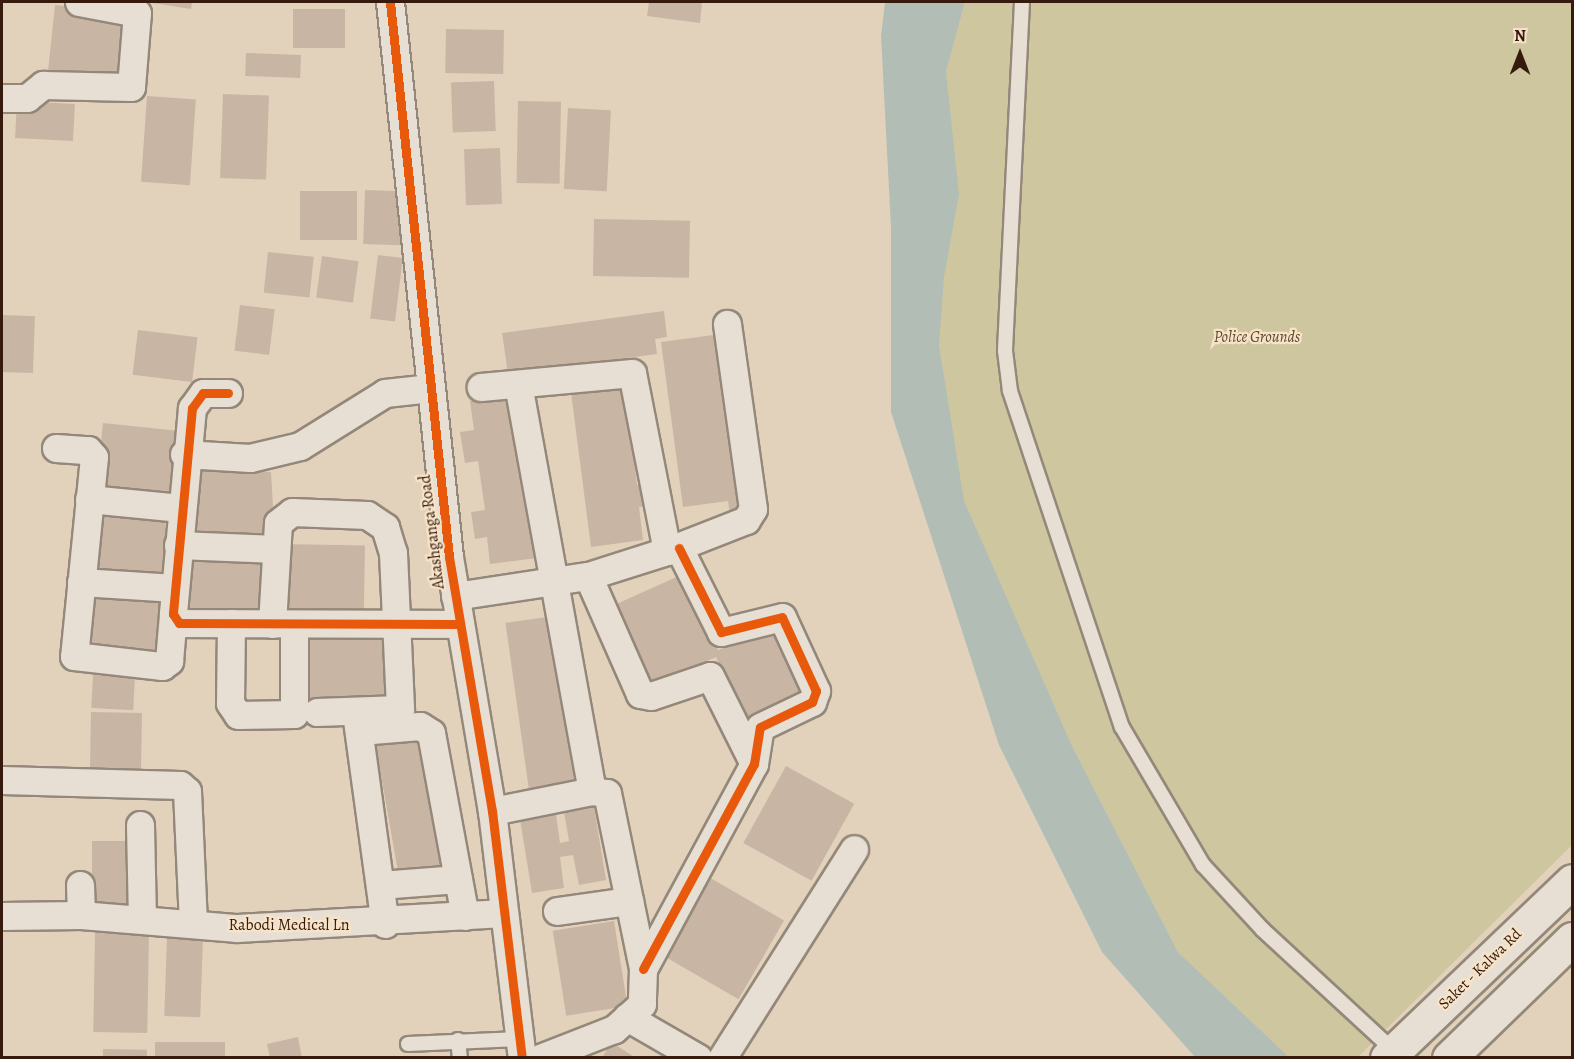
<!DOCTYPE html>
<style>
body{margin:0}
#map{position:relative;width:1574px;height:1059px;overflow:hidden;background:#e2d2bb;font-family:Alegreya,serif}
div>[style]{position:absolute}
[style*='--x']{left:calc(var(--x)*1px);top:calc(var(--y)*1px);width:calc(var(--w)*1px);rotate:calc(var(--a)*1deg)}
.green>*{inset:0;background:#cec69e}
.water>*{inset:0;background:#b2beb5}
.building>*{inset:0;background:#c9b5a4;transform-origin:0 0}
.roads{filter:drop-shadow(2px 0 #94887a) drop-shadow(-2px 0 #94887a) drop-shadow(0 2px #94887a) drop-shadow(0 -2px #94887a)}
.lane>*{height:14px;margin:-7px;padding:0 7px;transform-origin:7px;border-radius:7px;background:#e7dfd3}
.street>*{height:27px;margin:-13.5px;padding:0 13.5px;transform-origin:13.5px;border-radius:13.5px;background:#e7dfd3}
.secondary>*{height:33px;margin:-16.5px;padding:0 16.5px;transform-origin:16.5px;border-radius:16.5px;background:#e7dfd3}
.cycleway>*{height:9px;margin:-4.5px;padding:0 4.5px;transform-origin:4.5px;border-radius:4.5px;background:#e8590c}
span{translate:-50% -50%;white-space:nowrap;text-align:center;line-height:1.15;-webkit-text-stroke:4.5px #f7e4c8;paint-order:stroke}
.park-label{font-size:16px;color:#5f4b31;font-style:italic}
.street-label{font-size:16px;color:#361a0d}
.frame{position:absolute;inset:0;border:3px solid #361a0d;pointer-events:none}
.north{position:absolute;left:1490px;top:24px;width:60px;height:60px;-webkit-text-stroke:4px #f7e4c8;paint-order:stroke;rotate:0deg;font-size:16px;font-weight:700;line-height:24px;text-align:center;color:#361a0d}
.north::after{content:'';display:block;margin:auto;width:21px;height:27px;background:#361a0d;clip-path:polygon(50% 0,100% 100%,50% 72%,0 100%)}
</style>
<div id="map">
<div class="green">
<div style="clip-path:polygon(965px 2px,1572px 2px,1572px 845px,1358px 1057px,1289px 1057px,1178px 952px,1073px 748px,963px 501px,939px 345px,946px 72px)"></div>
</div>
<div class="water">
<div style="clip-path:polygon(885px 2px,965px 2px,946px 72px,959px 194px,944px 277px,939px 345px,964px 501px,1073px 748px,1178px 952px,1289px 1057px,1195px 1057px,1102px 952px,999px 745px,891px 412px,891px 228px,881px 36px)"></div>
</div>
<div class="building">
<div style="clip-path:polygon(146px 2px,192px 2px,191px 9px)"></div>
<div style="clip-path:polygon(649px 2px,702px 2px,700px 23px,647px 16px)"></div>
<div style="left:55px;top:5px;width:70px;height:71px;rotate:6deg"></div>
<div style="left:293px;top:9px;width:52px;height:39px"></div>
<div style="left:446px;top:29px;width:58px;height:44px;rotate:1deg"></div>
<div style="left:246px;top:53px;width:55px;height:23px;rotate:2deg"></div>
<div style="left:494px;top:81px;width:50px;height:43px;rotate:88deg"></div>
<div style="left:223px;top:94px;width:46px;height:84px;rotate:2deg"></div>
<div style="left:147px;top:96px;width:49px;height:86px;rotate:4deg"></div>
<div style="left:17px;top:101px;width:58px;height:37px;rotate:3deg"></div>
<div style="left:518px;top:101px;width:43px;height:82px;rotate:1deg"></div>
<div style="left:568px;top:108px;width:43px;height:81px;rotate:3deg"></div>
<div style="left:500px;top:148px;width:56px;height:36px;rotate:88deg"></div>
<div style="left:365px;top:190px;width:37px;height:54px;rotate:2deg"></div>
<div style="left:300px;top:191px;width:57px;height:49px"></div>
<div style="left:594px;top:219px;width:96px;height:57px;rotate:1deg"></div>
<div style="left:268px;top:252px;width:46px;height:41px;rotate:6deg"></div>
<div style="left:378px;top:255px;width:25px;height:64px;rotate:7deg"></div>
<div style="left:322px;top:256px;width:37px;height:42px;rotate:8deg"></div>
<div style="left:240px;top:305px;width:35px;height:46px;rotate:7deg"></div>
<div style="clip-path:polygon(664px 311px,667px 337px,655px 339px,657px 354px,508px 374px,502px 333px)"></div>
<div style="left:2px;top:315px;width:33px;height:57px;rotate:2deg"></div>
<div style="left:138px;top:330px;width:60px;height:45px;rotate:7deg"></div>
<div style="clip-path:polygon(721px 334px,745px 513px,730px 515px,728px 501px,683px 507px,661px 342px)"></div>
<div style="clip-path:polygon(623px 378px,641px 437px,631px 438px,637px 485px,644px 484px,647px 506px,639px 507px,643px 540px,591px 547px,570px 385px)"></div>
<div style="clip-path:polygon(515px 394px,537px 558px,490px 564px,487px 537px,475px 539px,471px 512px,485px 510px,478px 461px,465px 463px,460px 432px,474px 430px,470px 401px)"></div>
<div style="left:103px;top:423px;width:77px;height:72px;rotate:6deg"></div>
<div style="clip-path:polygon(188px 470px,271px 472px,274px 524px,267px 545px,185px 543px)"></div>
<div style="clip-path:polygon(93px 505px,165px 512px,166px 540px,174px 541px,166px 580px,86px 575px)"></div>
<div style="left:282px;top:544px;width:83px;height:73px;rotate:1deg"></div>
<div style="left:191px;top:550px;width:80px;height:68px;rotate:1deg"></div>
<div style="clip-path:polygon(683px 574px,718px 650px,779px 624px,810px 694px,744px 722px,716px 657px,646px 688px,610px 607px)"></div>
<div style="left:89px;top:589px;width:79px;height:67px;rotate:4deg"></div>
<div style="left:554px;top:616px;width:169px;height:49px;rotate:82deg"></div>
<div style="left:301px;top:630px;width:93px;height:73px;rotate:2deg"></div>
<div style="left:93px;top:675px;width:42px;height:33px;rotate:3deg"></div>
<div style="left:91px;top:712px;width:51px;height:66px;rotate:1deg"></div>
<div style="clip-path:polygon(425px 733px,444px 879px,400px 883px,375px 741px)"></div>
<div style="left:786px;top:766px;width:78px;height:88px;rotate:29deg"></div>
<div style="clip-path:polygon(593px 801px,606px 880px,579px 885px,573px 855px,560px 857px,564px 888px,532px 893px,519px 813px,555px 807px,560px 843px,569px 841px,563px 806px)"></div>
<div style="left:92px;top:841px;width:46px;height:70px"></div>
<div style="left:707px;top:876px;width:89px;height:91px;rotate:30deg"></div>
<div style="left:614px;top:921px;width:86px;height:62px;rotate:81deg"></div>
<div style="left:95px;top:933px;width:54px;height:99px;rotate:1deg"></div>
<div style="left:167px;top:937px;width:36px;height:79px;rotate:2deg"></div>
<div style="clip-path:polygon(298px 1037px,302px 1058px,270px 1058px,267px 1044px)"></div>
<div style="left:225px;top:1042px;width:16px;height:70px;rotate:90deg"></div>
<div style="clip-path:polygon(611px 1042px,636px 1058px,602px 1058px)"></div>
<div style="left:103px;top:1049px;width:44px;height:9px;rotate:1deg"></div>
</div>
<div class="roads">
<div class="lane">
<div style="--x:1022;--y:2;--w:349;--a:92.8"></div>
<div style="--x:1005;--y:351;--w:40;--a:82.9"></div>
<div style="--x:1010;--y:391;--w:354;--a:71.6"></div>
<div style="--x:1122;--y:727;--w:160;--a:59.6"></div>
<div style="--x:1203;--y:865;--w:87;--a:47.3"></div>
<div style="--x:1262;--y:929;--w:180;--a:42.7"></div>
<div style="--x:458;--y:1040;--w:18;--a:84"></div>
<div style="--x:408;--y:1044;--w:111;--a:-2.6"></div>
</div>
<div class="street">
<div style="--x:390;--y:2;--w:558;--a:83.93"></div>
<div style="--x:449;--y:557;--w:258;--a:80.4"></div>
<div style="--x:492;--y:811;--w:249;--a:83.1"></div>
<div style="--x:2;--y:98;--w:25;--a:0"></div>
<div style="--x:27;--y:98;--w:21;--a:-39"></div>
<div style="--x:43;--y:85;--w:88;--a:1.3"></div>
<div style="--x:131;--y:87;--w:74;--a:-85.4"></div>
<div style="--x:137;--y:13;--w:59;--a:-169.3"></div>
<div style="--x:518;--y:384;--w:414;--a:79.7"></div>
<div style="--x:592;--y:791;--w:15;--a:8"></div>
<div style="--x:607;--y:793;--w:180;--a:78.4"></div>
<div style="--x:643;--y:969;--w:35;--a:92"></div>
<div style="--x:642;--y:1004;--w:38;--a:138"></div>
<div style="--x:614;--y:1029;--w:79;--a:158.6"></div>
<div style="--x:228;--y:393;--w:25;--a:180"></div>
<div style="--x:203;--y:393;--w:19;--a:126"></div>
<div style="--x:192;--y:408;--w:207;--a:95.3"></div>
<div style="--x:173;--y:614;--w:11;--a:56"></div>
<div style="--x:179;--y:623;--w:280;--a:0.2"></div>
<div style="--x:56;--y:448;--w:32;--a:4"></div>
<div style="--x:88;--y:450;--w:9;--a:49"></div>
<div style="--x:94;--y:457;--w:200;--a:95.7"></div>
<div style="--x:74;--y:656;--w:89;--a:6.5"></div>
<div style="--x:162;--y:666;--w:9;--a:-36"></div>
<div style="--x:169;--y:661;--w:47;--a:-85.1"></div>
<div style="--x:184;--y:454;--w:66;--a:3.5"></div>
<div style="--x:250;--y:458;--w:51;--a:-13.5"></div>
<div style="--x:300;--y:446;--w:100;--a:-31.9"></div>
<div style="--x:385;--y:393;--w:46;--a:-6.2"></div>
<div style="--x:89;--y:499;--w:92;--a:5.6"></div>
<div style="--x:178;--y:545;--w:98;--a:2.3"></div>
<div style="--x:667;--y:551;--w:85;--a:-21.4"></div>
<div style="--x:746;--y:520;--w:13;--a:-58"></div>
<div style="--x:753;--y:509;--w:187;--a:-98"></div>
<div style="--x:588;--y:576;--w:129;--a:66.2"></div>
<div style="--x:640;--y:694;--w:11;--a:10"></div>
<div style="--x:651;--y:696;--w:62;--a:-18.7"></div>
<div style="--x:710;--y:676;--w:98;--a:63.4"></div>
<div style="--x:81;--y:582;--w:94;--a:3.7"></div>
<div style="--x:455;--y:596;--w:134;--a:-8.6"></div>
<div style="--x:588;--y:576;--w:83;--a:-17.6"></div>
<div style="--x:667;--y:551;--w:181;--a:-101.1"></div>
<div style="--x:632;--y:373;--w:152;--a:174.7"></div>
<div style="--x:231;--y:623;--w:80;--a:90.7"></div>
<div style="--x:230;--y:703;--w:14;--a:56"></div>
<div style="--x:238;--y:715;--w:56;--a:-1"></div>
<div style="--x:294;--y:714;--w:90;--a:-90"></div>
<div style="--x:272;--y:624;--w:101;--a:-86.6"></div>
<div style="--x:278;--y:523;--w:18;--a:-38"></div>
<div style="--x:292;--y:512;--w:75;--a:2.3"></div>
<div style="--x:367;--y:515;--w:22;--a:34"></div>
<div style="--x:385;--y:527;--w:27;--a:73"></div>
<div style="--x:393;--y:553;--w:156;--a:87.4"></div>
<div style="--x:400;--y:709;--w:83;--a:177.9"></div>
<div style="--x:356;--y:713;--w:213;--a:82.2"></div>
<div style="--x:372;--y:730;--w:48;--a:-4.8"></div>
<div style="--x:420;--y:726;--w:13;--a:32"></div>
<div style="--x:431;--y:733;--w:186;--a:79.5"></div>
<div style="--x:2;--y:780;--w:178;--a:1.6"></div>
<div style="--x:180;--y:785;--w:9;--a:41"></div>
<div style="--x:187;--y:791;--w:130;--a:87.4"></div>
<div style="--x:492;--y:811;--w:102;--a:-11.3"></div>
<div style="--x:140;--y:825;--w:93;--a:88.8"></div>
<div style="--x:80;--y:885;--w:30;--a:88"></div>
<div style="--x:380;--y:885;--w:78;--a:-4.4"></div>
<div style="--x:557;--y:911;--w:73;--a:-7.9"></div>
<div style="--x:2;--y:916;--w:79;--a:-0.7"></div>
<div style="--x:81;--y:915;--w:157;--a:4.8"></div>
<div style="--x:237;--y:928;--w:267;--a:-3.2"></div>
<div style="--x:643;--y:969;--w:233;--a:-61.6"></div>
<div style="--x:754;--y:764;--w:37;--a:-81"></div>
<div style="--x:760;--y:727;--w:58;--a:-25.7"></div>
<div style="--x:812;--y:702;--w:12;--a:-70"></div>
<div style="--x:816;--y:691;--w:81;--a:-114.7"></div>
<div style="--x:782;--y:617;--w:63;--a:166.2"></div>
<div style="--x:721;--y:632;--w:94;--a:-116.6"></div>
<div style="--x:627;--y:1017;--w:82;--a:30"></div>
<div style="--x:722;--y:1058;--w:247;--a:-57.7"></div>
</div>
<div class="secondary">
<div style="--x:1387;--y:1058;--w:256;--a:-43.7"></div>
<div style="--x:1449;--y:1058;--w:171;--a:-44.1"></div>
</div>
</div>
<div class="cycleway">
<div style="--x:390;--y:2;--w:558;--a:83.93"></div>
<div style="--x:449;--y:557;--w:258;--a:80.4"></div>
<div style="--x:492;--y:811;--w:249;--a:83.1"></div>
<div style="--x:228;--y:393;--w:25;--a:180"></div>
<div style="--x:203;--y:393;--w:19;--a:126"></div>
<div style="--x:192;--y:408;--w:207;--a:95.3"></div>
<div style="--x:173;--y:614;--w:11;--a:56"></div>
<div style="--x:179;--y:623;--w:280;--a:0.2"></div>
<div style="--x:643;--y:969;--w:233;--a:-61.6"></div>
<div style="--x:754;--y:764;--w:37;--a:-81"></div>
<div style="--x:760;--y:727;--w:58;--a:-25.7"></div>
<div style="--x:812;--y:702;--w:12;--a:-70"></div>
<div style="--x:816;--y:691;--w:81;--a:-114.7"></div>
<div style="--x:782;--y:617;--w:63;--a:166.2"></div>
<div style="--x:721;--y:632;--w:94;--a:-116.6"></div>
</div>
<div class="park-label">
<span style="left:1257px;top:337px">Police Grounds</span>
</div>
<div class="street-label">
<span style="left:432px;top:532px;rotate:-97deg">Akashganga Road</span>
<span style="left:289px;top:925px">Rabodi Medical Ln</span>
<span style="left:1480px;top:969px;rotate:-44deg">Saket - Kalwa Rd</span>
</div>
<div class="frame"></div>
<div class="north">N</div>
</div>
